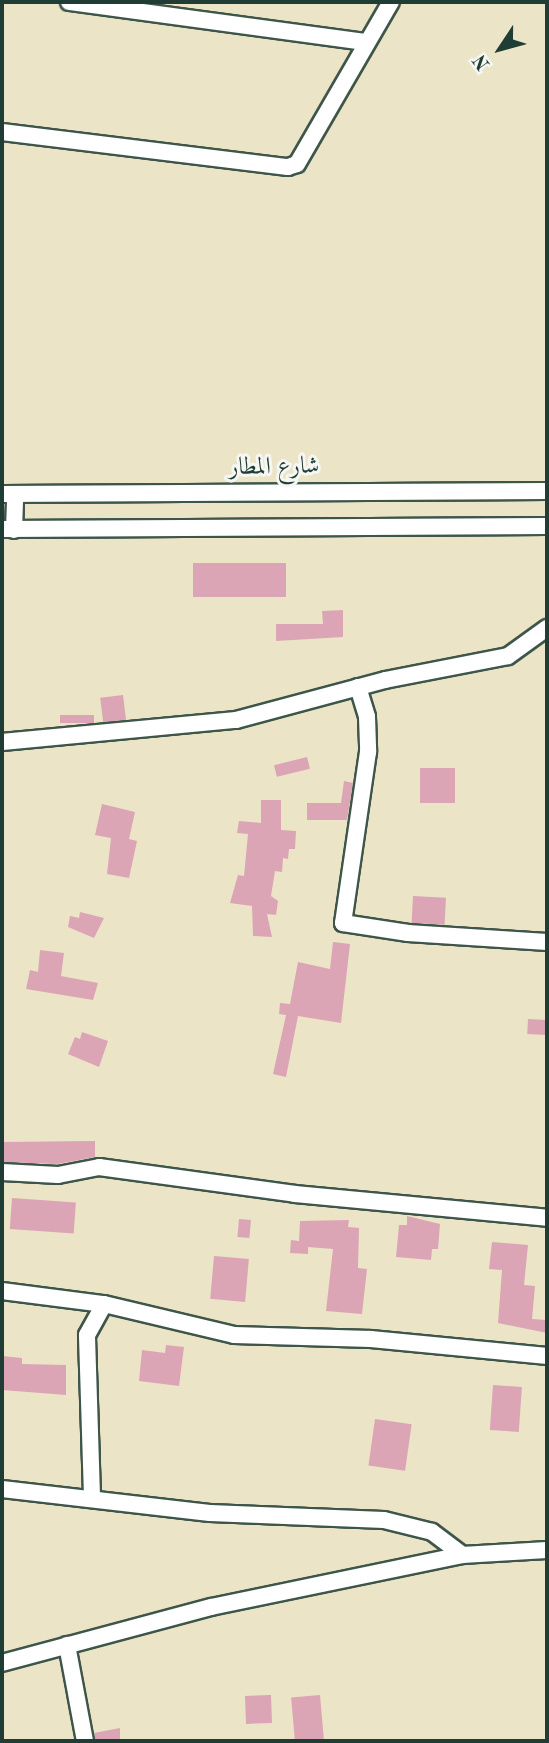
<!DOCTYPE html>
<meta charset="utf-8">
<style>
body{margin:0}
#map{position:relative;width:549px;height:1743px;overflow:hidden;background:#ebe4c7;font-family:"Old Standard TT",Amiri,serif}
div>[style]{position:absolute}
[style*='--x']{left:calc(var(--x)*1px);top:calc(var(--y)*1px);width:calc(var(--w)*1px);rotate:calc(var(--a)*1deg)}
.building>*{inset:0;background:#dba5b6;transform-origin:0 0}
.roads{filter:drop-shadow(2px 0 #3e564a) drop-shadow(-2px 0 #3e564a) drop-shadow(0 2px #3e564a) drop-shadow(0 -2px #3e564a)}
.minor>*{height:16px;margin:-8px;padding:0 8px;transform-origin:8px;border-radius:8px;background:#fff}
span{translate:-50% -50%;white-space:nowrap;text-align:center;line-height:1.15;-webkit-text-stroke:6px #f6f6f2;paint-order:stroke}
.street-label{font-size:24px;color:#1f3d34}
.frame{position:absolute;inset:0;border:4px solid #1f3d34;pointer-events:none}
.north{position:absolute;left:465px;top:14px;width:70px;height:70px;-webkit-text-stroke:5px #f6f6f2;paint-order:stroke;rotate:234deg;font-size:19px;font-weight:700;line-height:28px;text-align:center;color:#1f3d34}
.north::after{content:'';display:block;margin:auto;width:24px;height:32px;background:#1f3d34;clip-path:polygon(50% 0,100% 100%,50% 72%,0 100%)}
</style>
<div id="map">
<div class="building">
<div style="left:286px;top:563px;width:34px;height:93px;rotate:90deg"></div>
<div style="clip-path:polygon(343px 610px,343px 637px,276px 641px,276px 624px,323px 624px,322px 611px)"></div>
<div style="left:123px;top:695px;width:25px;height:23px;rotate:83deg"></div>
<div style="left:94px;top:715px;width:8px;height:34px;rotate:90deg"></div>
<div style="left:307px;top:757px;width:12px;height:34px;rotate:76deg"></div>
<div style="left:420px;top:768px;width:35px;height:35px"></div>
<div style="clip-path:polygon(344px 781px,353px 783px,347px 820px,307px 820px,307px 803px,341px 803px)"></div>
<div style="clip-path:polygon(261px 800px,281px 800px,281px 830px,296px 831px,295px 849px,289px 849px,288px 859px,283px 858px,282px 872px,275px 871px,271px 896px,278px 901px,276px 915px,267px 914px,272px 937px,253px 936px,252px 906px,230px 903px,238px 875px,244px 876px,248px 834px,237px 833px,239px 821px,261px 823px)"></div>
<div style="clip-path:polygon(102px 804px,135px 812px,129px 839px,137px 841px,129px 878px,107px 874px,111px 838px,95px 835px)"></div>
<div style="left:413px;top:896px;width:33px;height:27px;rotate:3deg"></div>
<div style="clip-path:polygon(80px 912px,104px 918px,94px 938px,68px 927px,70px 916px,79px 918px)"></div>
<div style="clip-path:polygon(333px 942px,350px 944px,341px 1023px,298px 1016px,286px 1077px,273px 1074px,286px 1015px,279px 1014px,280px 1003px,290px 1004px,298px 962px,330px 969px)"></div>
<div style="clip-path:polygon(40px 950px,64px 953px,61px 976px,98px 983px,93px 1000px,26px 989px,30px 970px,38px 972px)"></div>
<div style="left:528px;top:1019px;width:19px;height:15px;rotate:3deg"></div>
<div style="clip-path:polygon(82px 1032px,108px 1041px,99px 1067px,68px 1054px,75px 1037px,80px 1039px)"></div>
<div style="clip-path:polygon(95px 1141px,95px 1157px,57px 1164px,2px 1162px,2px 1142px)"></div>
<div style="left:12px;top:1198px;width:64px;height:31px;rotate:4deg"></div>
<div style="clip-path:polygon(407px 1216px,440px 1224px,438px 1249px,432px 1249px,431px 1260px,396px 1257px,399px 1225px,407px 1225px)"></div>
<div style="left:239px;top:1219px;width:12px;height:18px;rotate:5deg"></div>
<div style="clip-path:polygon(349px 1220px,348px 1227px,359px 1228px,358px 1268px,367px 1269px,362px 1314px,326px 1311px,333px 1249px,308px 1247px,308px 1254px,290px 1253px,291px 1240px,299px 1241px,300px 1221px)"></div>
<div style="clip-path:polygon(492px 1242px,528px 1245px,524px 1285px,535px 1286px,532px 1319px,547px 1320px,547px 1333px,498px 1323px,502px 1270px,489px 1269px)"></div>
<div style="left:214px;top:1256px;width:35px;height:43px;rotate:5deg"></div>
<div style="clip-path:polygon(166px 1345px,184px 1347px,179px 1386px,139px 1381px,142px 1350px,165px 1353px)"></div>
<div style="clip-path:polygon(2px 1356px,22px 1358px,22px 1364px,66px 1365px,66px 1395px,2px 1390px)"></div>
<div style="left:493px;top:1385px;width:29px;height:45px;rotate:4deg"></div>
<div style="left:375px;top:1419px;width:37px;height:47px;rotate:8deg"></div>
<div style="left:271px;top:1695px;width:28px;height:26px;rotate:88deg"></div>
<div style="left:320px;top:1695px;width:44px;height:29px;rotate:85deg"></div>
<div style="clip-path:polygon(120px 1728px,120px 1741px,95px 1741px,94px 1733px)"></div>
</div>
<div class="roads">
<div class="minor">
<div style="--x:69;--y:2;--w:300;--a:7.7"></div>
<div style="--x:2;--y:132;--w:288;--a:7"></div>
<div style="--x:288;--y:167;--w:9;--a:-18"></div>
<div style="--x:297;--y:164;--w:187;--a:-59.9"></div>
<div style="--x:2;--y:494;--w:545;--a:-0.32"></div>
<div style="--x:2;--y:529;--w:545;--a:-0.32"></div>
<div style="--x:14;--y:530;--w:36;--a:-88"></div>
<div style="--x:358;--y:687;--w:31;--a:73"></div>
<div style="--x:367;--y:717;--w:35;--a:88"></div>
<div style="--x:368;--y:752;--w:173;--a:98.3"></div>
<div style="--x:343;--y:923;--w:66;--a:8.7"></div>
<div style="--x:408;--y:933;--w:139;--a:3.7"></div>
<div style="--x:2;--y:742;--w:235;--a:-5.4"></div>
<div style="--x:236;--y:720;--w:154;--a:-15"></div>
<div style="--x:385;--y:680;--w:125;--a:-11"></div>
<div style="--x:508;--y:656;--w:48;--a:-35.7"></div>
<div style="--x:2;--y:1172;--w:56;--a:3.1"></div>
<div style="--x:58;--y:1175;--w:42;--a:-11"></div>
<div style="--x:99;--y:1167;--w:198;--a:7.8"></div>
<div style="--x:295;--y:1194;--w:253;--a:5.4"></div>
<div style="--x:2;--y:1291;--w:103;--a:7.3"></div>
<div style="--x:104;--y:1304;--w:134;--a:13.4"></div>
<div style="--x:234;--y:1335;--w:137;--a:1.7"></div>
<div style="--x:371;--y:1339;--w:177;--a:5.5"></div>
<div style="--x:2;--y:1489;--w:209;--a:6.6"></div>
<div style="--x:210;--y:1513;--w:174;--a:2.3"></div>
<div style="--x:384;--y:1520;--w:49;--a:14"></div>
<div style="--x:432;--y:1532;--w:38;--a:37"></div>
<div style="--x:92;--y:1496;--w:161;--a:-91.8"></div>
<div style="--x:87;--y:1335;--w:35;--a:-61"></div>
<div style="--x:67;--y:1645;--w:98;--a:79.4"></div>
<div style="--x:2;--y:1663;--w:216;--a:-15"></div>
<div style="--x:211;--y:1607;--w:256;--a:-11.7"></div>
<div style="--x:462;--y:1555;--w:85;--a:-3.4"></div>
</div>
</div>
<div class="street-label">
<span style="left:274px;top:468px;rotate:-1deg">شارع المطار</span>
</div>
<div class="frame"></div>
<div class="north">N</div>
</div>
